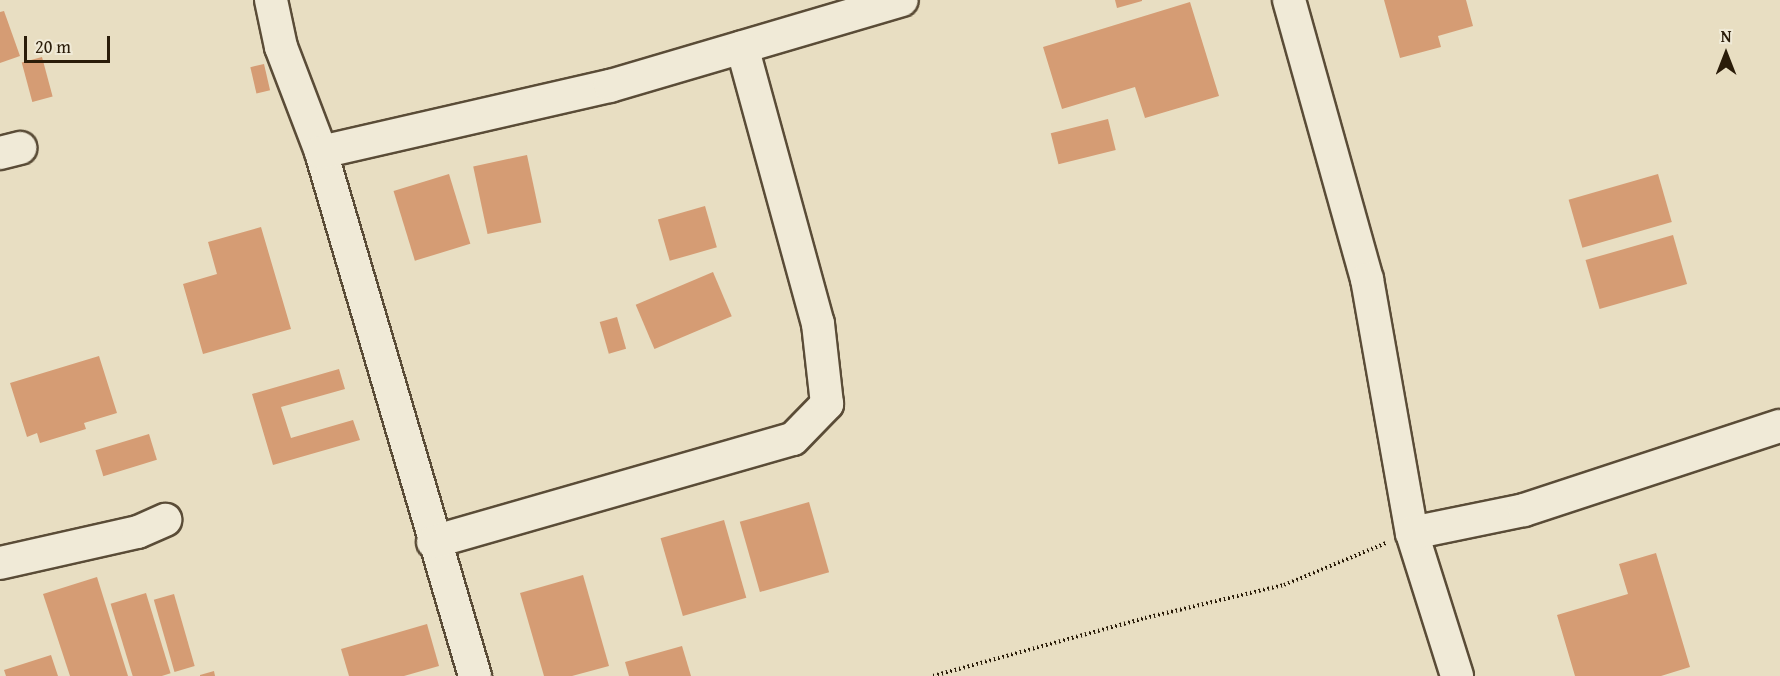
<!DOCTYPE html>
<style>
body{margin:0}
#map{position:relative;width:1780px;height:676px;overflow:hidden;background:#e8dec2;font-family:"Gentium Book Plus",serif}
div>[style]{position:absolute}
[style*='--x']{left:calc(var(--x)*1px);top:calc(var(--y)*1px);width:calc(var(--w)*1px);rotate:calc(var(--a)*1deg)}
.building>*{inset:0;background:#d59c74;transform-origin:0 0}
.path>*{height:4px;margin-top:-2px;transform-origin:0;background:repeating-linear-gradient(90deg,#2a1c09 0 1.5px,transparent 0 4.5px)}
.roads{filter:drop-shadow(2px 0 #5a4c37) drop-shadow(-2px 0 #5a4c37) drop-shadow(0 2px #5a4c37) drop-shadow(0 -2px #5a4c37)}
.minor>*{height:32px;margin:-16px;padding:0 16px;transform-origin:16px;border-radius:16px;background:#f0ead7}
span{translate:-50% -50%;white-space:nowrap;text-align:center;line-height:1.15;-webkit-text-stroke:4.5px #f0ead7;paint-order:stroke}
.north{position:absolute;left:1696px;top:24px;width:60px;height:60px;-webkit-text-stroke:4px #f0ead7;paint-order:stroke;rotate:0deg;font-size:16px;font-weight:700;line-height:24px;text-align:center;color:#2a1c09}
.north::after{content:'';display:block;margin:auto;width:21px;height:27px;background:#2a1c09;clip-path:polygon(50% 0,100% 100%,50% 72%,0 100%)}
.scale{position:absolute;left:24px;top:36px;width:86px;height:27px;box-sizing:border-box;border:3px solid #2a1c09;border-top:0;padding-left:8px;font-size:18px;line-height:21px;white-space:nowrap;color:#2a1c09;-webkit-text-stroke:4px #f0ead7;paint-order:stroke}
</style>
<div id="map">
<div class="building">
<div style="clip-path:polygon(1115px 0,1142px 0,1142px 1px,1117px 8px)"></div>
<div style="clip-path:polygon(1384px 0,1466px 0,1473px 26px,1438px 36px,1441px 47px,1400px 58px)"></div>
<div style="clip-path:polygon(1190px 2px,1219px 96px,1145px 118px,1135px 87px,1062px 109px,1043px 47px)"></div>
<div style="clip-path:polygon(4px 11px,20px 56px,0 63px,0 12px)"></div>
<div style="left:42px;top:57px;width:41px;height:21px;rotate:75deg"></div>
<div style="left:264px;top:64px;width:27px;height:14px;rotate:77deg"></div>
<div style="left:1108px;top:119px;width:32px;height:59px;rotate:76deg"></div>
<div style="left:527px;top:155px;width:69px;height:55px;rotate:78deg"></div>
<div style="left:449px;top:174px;width:73px;height:58px;rotate:73deg"></div>
<div style="left:1658px;top:174px;width:50px;height:93px;rotate:74deg"></div>
<div style="left:705px;top:206px;width:43px;height:49px;rotate:74deg"></div>
<div style="clip-path:polygon(261px 227px,291px 329px,203px 354px,183px 284px,217px 274px,208px 242px)"></div>
<div style="left:1673px;top:235px;width:51px;height:91px;rotate:74deg"></div>
<div style="left:713px;top:272px;width:48px;height:84px;rotate:67deg"></div>
<div style="left:617px;top:317px;width:33px;height:18px;rotate:74deg"></div>
<div style="clip-path:polygon(99px 356px,117px 413px,84px 423px,86px 429px,40px 443px,37px 433px,27px 437px,10px 383px)"></div>
<div style="clip-path:polygon(339px 369px,345px 389px,281px 407px,291px 438px,353px 420px,360px 440px,273px 465px,252px 394px)"></div>
<div style="left:149px;top:434px;width:27px;height:56px;rotate:73deg"></div>
<div style="left:809px;top:502px;width:73px;height:72px;rotate:74deg"></div>
<div style="left:724px;top:520px;width:81px;height:66px;rotate:74deg"></div>
<div style="clip-path:polygon(1656px 553px,1690px 667px,1661px 676px,1575px 676px,1557px 615px,1628px 594px,1619px 564px)"></div>
<div style="clip-path:polygon(583px 575px,609px 666px,572px 676px,544px 676px,520px 593px)"></div>
<div style="clip-path:polygon(97px 577px,128px 676px,70px 676px,43px 594px)"></div>
<div style="left:146px;top:593px;width:84px;height:37px;rotate:73deg"></div>
<div style="left:174px;top:594px;width:75px;height:21px;rotate:74deg"></div>
<div style="clip-path:polygon(427px 624px,439px 666px,404px 676px,349px 676px,341px 649px)"></div>
<div style="clip-path:polygon(682px 646px,691px 676px,629px 676px,625px 662px)"></div>
<div style="clip-path:polygon(51px 655px,58px 676px,6px 676px,4px 670px)"></div>
<div style="clip-path:polygon(214px 671px,215px 676px,200px 676px,200px 675px)"></div>
</div>
<div class="path">
<div style="--x:933;--y:676;--w:220;--a:-15.3"></div>
<div style="--x:1145;--y:618;--w:143;--a:-13.4"></div>
<div style="--x:1284;--y:585;--w:110;--a:-22.4"></div>
</div>
<div class="roads">
<div class="minor">
<div style="--x:271;--y:0;--w:48;--a:78"></div>
<div style="--x:281;--y:47;--w:112;--a:69.1"></div>
<div style="--x:321;--y:152;--w:546;--a:73.62"></div>
<div style="--x:1289;--y:0;--w:290;--a:74.4"></div>
<div style="--x:1367;--y:279;--w:258;--a:80"></div>
<div style="--x:1412;--y:533;--w:150;--a:72.5"></div>
<div style="--x:321;--y:152;--w:296;--a:-12.9"></div>
<div style="--x:610;--y:86;--w:304;--a:-16.4"></div>
<div style="--x:0;--y:153;--w:21;--a:-14"></div>
<div style="--x:1412;--y:533;--w:114;--a:-11.6"></div>
<div style="--x:1524;--y:510;--w:269;--a:-18.2"></div>
<div style="--x:433;--y:542;--w:374;--a:-16"></div>
<div style="--x:793;--y:439;--w:49;--a:-45.8"></div>
<div style="--x:827;--y:404;--w:81;--a:-96.4"></div>
<div style="--x:818;--y:324;--w:287;--a:-105.3"></div>
<div style="--x:0;--y:563;--w:141;--a:-12.7"></div>
<div style="--x:138;--y:532;--w:30;--a:-24"></div>
</div>
</div>
<div class="north">N</div>
<div class="scale">20 m</div>
</div>
